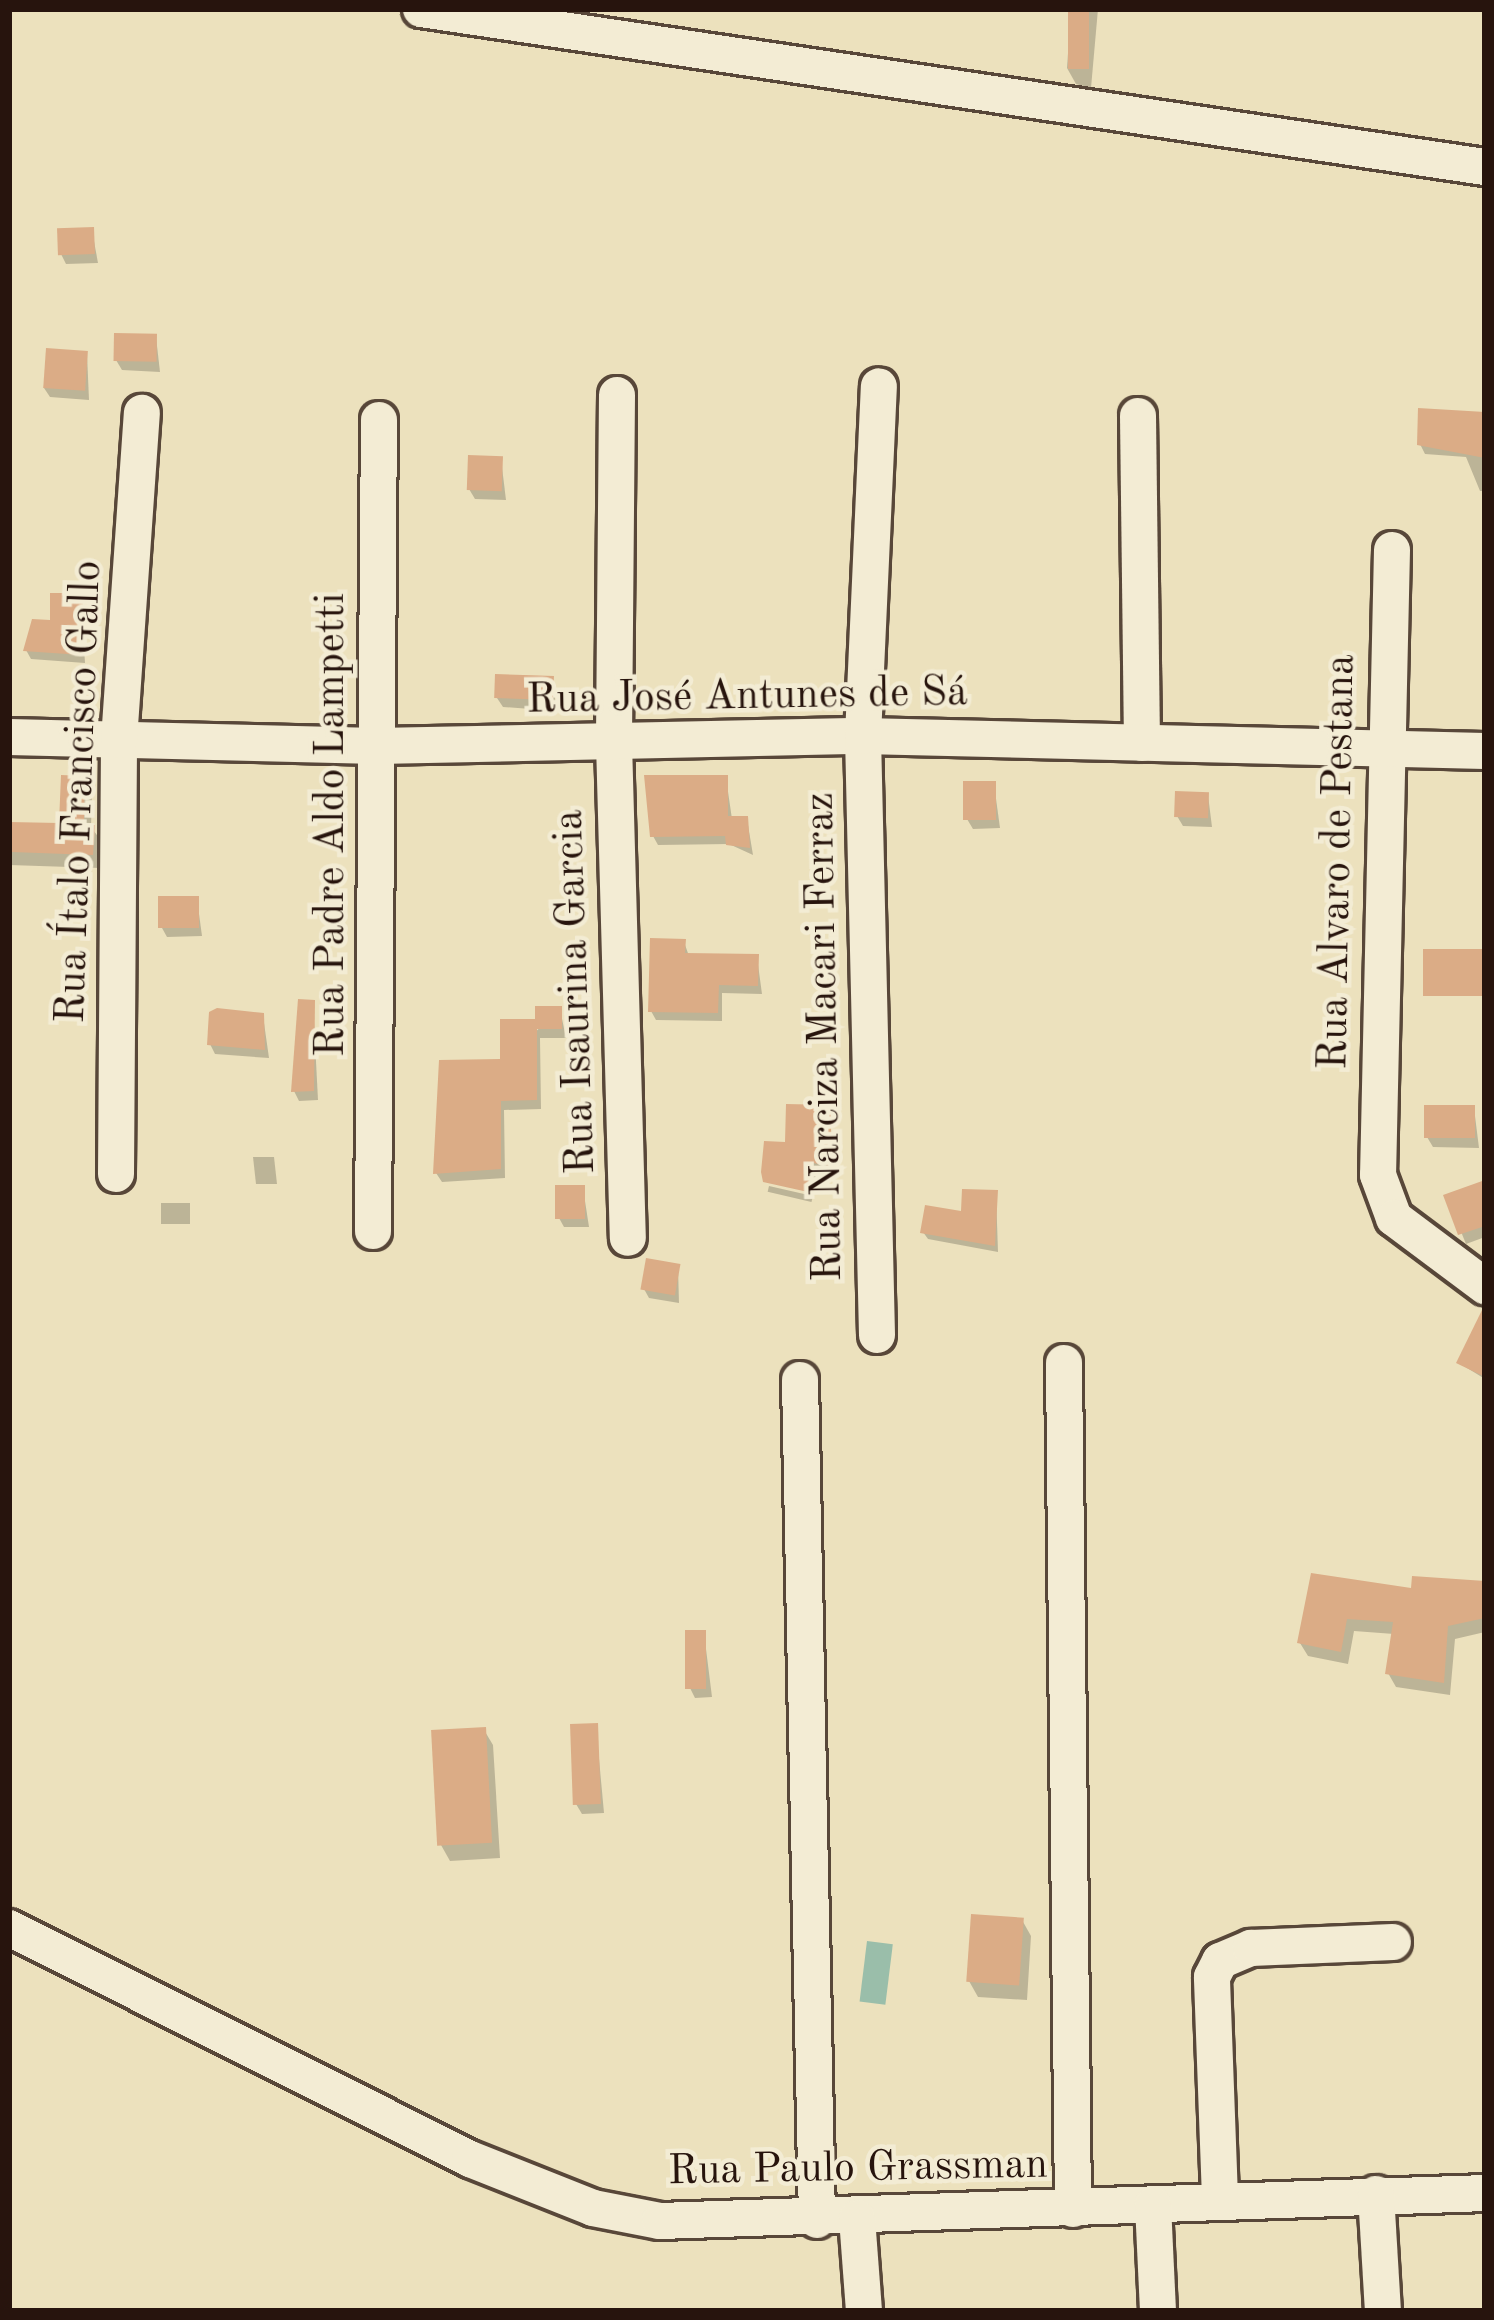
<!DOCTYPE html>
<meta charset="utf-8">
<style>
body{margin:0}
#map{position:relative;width:1494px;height:2320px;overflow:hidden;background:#ece1bd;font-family:"Old Standard TT",serif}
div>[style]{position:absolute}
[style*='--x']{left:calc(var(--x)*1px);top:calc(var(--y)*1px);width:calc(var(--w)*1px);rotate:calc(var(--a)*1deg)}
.water>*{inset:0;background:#9abeaa;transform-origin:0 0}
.shadow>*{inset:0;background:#0003;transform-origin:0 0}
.building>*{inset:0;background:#dbac86;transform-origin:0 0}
.roads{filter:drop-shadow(3px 0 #584739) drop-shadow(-3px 0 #584739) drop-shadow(0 3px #584739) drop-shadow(0 -3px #584739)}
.minor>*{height:36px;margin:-18px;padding:0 18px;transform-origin:18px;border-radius:18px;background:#f3ecd4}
span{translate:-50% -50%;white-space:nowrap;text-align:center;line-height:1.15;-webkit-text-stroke:9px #f3ecd4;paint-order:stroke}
.street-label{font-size:42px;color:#27140d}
.frame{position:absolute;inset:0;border:12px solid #27140d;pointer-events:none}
</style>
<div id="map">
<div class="water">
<div style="left:867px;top:1941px;width:26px;height:61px;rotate:7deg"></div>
</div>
<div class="shadow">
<div style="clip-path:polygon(1071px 9px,1098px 9px,1091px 88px,1076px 84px,1067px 68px)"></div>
<div style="clip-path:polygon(92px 230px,98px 263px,66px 264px,61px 254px)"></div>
<div style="clip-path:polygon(156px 337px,160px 372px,122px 370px,116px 360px)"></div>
<div style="clip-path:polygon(87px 354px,89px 400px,50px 397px,44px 388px)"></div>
<div style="clip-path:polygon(1485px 415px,1485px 491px,1480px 491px,1466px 457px,1425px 454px,1420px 444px)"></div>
<div style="clip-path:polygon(501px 459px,506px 500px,475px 499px,469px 489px)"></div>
<div style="clip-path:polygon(81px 596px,85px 663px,31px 659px,26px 650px)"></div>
<div style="clip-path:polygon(552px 679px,557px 711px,503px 707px,497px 698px)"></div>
<div style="clip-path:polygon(726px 778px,732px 819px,747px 819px,753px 855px,729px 844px,658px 845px,653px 836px)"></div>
<div style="clip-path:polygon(83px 779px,92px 793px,91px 827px,102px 842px,100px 868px,9px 865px,9px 825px,62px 826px)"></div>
<div style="clip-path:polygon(994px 784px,1000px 828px,973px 829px,967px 819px)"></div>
<div style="clip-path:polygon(1208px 795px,1212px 827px,1183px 826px,1177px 816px)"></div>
<div style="clip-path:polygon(197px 899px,202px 936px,167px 937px,162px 928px)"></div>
<div style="clip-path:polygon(684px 942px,689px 956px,757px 957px,762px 994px,722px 993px,722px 1021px,656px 1020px,651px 1011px)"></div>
<div style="clip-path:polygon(313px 1003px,318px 1100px,299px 1101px,294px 1091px)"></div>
<div style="clip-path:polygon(560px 1009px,566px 1038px,540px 1038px,541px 1109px,504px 1110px,505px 1178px,442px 1182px,436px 1173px,503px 1062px)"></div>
<div style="clip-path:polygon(263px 1016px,269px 1058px,215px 1054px,210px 1044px)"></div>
<div style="clip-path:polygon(829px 1108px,835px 1175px,817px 1171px,814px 1190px,767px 1180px,788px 1145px)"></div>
<div style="clip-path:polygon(1474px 1108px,1479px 1148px,1433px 1147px,1427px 1137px)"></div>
<div style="clip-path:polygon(253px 1157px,274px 1157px,277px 1184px,256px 1184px)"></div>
<div style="clip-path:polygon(1485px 1183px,1485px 1237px,1466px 1244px,1447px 1197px)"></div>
<div style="left:769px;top:1186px;width:45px;height:6px;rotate:13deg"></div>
<div style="clip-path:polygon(583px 1188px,589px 1227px,564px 1227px,559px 1218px)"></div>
<div style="clip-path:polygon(996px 1193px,998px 1252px,928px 1239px,923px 1232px)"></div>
<div style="left:161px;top:1203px;width:29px;height:21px"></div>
<div style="clip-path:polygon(678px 1267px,679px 1303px,649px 1298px,644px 1289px)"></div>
<div style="clip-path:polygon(1485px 1318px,1485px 1379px,1459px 1363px)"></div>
<div style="clip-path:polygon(1485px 1571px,1485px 1632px,1455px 1639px,1450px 1695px,1396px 1687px,1388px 1673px,1394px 1634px,1354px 1631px,1348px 1664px,1308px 1656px,1300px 1643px,1313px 1577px,1414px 1591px,1484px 1584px)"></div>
<div style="clip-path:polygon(704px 1633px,712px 1697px,695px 1698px,690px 1688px)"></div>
<div style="clip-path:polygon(596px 1726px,604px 1813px,582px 1814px,576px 1804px)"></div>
<div style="clip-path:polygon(484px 1730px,493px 1745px,500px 1858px,450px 1861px,441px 1845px)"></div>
<div style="clip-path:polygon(1022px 1920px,1031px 1936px,1027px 2000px,978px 1997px,969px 1981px)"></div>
</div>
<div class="building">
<div style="left:1068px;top:9px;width:21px;height:60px"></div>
<div style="left:94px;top:227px;width:27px;height:37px;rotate:88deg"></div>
<div style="left:114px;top:333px;width:43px;height:28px;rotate:1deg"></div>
<div style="left:46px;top:348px;width:42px;height:40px;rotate:4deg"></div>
<div style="clip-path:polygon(1418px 408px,1485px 412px,1485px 458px,1417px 445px)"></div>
<div style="left:468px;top:455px;width:35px;height:35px;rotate:2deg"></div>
<div style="clip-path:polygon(50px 593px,83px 593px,82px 655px,23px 651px,32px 619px,50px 620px)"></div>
<div style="left:495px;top:674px;width:59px;height:24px;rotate:2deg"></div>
<div style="clip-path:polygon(61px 775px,85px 776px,84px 824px,95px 825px,93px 855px,12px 852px,9px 822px,59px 823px)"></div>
<div style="clip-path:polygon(644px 775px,728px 775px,728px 816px,748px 816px,750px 848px,726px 845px,725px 836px,650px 837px)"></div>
<div style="left:963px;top:781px;width:33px;height:39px"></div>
<div style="left:1175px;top:791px;width:34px;height:26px;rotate:2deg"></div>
<div style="left:158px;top:896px;width:41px;height:32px"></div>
<div style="clip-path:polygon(650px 938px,686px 939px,685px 953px,759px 954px,758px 986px,719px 985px,718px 1013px,648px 1012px)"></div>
<div style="left:1423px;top:949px;width:62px;height:47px"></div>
<div style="clip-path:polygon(298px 999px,315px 1000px,314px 1091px,291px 1092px)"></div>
<div style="clip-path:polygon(535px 1006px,562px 1006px,562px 1029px,537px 1029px,537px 1100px,501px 1101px,501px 1169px,433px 1174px,439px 1060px,500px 1059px,500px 1019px,535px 1019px)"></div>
<div style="clip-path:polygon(217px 1008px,264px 1013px,265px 1050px,207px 1045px,209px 1012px)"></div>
<div style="clip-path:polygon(786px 1104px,831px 1105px,831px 1166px,813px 1163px,808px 1192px,763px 1182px,761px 1172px,764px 1141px,785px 1142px)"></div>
<div style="left:1424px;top:1105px;width:51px;height:33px"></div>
<div style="clip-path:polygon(1485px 1180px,1485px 1226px,1458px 1235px,1443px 1195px)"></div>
<div style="left:555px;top:1185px;width:30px;height:34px"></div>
<div style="clip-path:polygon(962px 1189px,998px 1190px,995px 1246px,920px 1233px,925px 1205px,961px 1211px)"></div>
<div style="left:646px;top:1258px;width:35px;height:32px;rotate:10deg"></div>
<div style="clip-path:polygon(1483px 1308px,1485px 1308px,1485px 1377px,1456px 1363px)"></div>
<div style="clip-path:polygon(1311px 1573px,1411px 1588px,1412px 1576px,1485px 1581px,1485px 1618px,1448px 1626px,1444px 1683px,1385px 1674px,1393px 1622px,1347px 1619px,1341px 1652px,1297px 1643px)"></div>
<div style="left:685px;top:1630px;width:21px;height:59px"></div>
<div style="left:598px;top:1723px;width:81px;height:28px;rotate:88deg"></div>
<div style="left:486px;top:1727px;width:116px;height:55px;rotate:87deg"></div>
<div style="left:971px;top:1914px;width:53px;height:68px;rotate:4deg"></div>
</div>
<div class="roads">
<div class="minor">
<div style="--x:421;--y:9;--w:1076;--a:8.45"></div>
<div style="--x:617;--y:395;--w:348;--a:90.5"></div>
<div style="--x:614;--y:743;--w:495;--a:88.4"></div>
<div style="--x:1138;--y:416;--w:327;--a:89.3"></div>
<div style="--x:1392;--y:550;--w:625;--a:91.28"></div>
<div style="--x:1378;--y:1175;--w:46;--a:69.6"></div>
<div style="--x:1394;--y:1218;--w:114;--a:36.8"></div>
<div style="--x:9;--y:737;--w:368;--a:1.4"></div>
<div style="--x:377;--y:746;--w:486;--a:-1.2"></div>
<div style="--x:863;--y:736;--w:622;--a:1.38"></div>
<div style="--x:116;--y:1174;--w:434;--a:-89.6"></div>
<div style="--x:119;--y:740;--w:328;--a:-86"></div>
<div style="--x:373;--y:1231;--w:811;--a:-89.58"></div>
<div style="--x:877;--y:1335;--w:599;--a:-91.34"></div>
<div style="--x:863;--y:736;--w:350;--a:-87.4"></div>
<div style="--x:1064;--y:1363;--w:846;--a:89.39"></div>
<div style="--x:800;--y:1380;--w:840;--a:88.84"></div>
<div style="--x:9;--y:1928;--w:516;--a:26.61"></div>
<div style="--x:470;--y:2159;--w:132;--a:21.7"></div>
<div style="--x:593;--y:2208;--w:68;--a:11"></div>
<div style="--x:660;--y:2221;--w:825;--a:-1.94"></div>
<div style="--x:1376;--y:2194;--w:117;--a:86.6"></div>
<div style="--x:1220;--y:2198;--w:221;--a:-92.1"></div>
<div style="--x:1212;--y:1977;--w:18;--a:-63"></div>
<div style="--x:1220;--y:1961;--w:34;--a:-23"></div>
<div style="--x:1251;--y:1948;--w:142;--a:-2.4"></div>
<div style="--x:1153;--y:2205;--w:106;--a:87.3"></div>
<div style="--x:857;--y:2218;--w:93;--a:85.7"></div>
</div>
</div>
<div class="street-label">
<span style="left:747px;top:697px;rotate:-1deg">Rua José Antunes de Sá</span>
<span style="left:80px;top:792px;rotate:-88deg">Rua Ítalo Francisco Gallo</span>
<span style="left:332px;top:825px;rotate:-90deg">Rua Padre Aldo Lampetti</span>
<span style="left:1338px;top:862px;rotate:-89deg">Rua Alvaro de Pestana</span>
<span style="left:576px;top:992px;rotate:-92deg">Rua Isaurina Garcia</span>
<span style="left:825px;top:1037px;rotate:-91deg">Rua Narciza Macari Ferraz</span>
<span style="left:858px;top:2169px;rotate:-1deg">Rua Paulo Grassman</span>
</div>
<div class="frame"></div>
</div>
